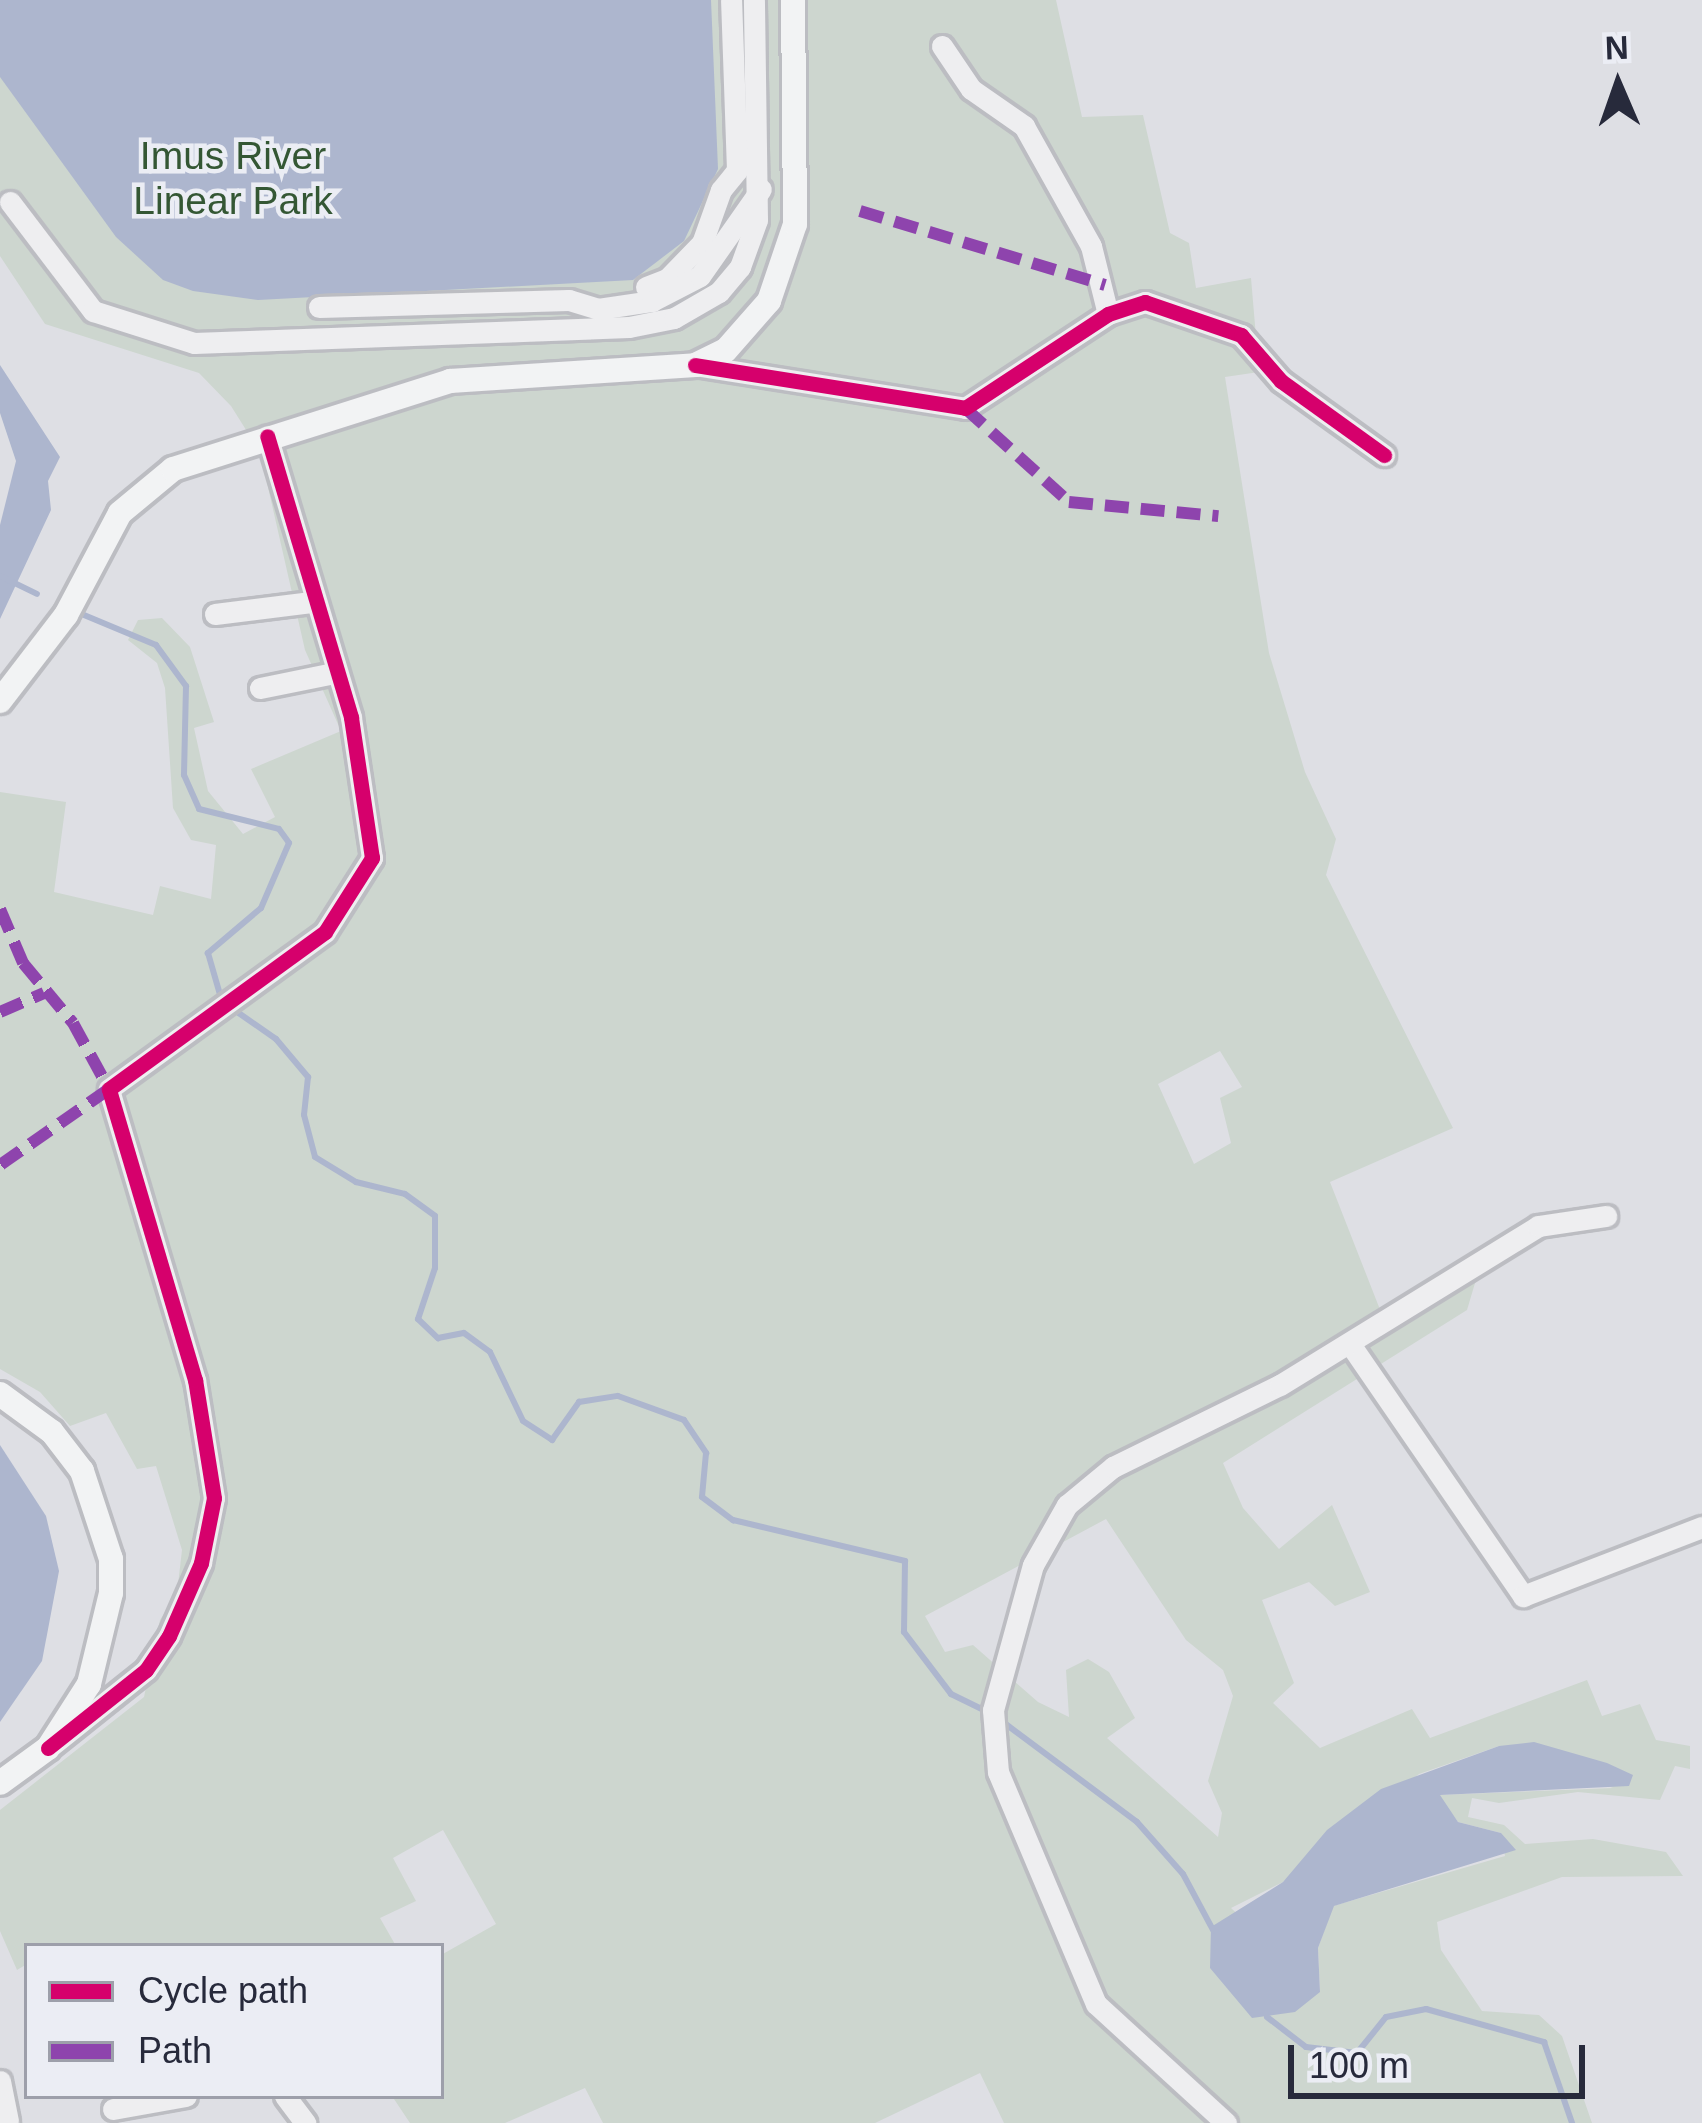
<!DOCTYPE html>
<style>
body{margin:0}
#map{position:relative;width:1702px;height:2123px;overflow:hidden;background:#dedfe4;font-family:Helvetica,sans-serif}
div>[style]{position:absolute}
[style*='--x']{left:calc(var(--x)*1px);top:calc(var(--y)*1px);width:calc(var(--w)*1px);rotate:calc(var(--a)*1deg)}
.green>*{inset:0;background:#cdd6cf}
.water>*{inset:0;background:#adb6ce}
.stream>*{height:6px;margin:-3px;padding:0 3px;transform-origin:3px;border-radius:3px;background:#adb6ce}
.roads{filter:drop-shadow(3px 0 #bcbdc2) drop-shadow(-3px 0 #bcbdc2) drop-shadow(0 3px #bcbdc2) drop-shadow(0 -3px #bcbdc2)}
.minor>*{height:21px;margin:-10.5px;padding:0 10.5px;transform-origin:10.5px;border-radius:10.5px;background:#eeeef0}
.major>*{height:24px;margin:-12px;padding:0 12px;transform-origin:12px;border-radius:12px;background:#f2f3f4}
.quiet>*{height:12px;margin-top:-6px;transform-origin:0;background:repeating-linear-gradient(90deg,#8e44ad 0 24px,transparent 0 36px)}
.cycleway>*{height:15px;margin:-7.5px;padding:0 7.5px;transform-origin:7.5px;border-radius:7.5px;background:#d6006c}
span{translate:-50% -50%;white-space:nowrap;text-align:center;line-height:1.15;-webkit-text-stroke:9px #ebedf4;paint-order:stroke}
.park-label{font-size:39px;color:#345734}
.legend{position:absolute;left:24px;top:1943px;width:420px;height:156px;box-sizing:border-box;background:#ebedf4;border:3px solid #9d9faa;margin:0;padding:15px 21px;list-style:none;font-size:36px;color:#272a3b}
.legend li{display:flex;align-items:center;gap:24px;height:60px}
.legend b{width:60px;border:3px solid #9d9faa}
.north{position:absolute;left:1558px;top:24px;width:120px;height:120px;-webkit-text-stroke:9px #ebedf4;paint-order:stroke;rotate:358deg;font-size:33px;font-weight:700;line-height:48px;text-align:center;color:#272a3b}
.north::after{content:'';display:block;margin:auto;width:42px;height:54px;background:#272a3b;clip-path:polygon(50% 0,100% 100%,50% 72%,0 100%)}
.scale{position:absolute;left:1288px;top:2045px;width:297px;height:54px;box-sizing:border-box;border:6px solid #272a3b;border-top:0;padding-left:15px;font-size:36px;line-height:42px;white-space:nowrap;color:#272a3b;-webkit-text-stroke:9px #ebedf4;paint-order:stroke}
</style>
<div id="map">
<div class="green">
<div style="clip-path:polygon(evenodd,0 0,1056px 0,1082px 117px,1143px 115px,1170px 233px,1189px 243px,1196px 288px,1251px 278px,1259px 372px,1225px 377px,1269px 653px,1305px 772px,1336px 839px,1326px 875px,1453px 1128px,1330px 1182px,1388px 1330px,1478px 1273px,1467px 1310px,1223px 1463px,1243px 1508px,1279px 1549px,1332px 1505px,1370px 1592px,1335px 1606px,1309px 1582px,1262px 1600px,1294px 1683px,1273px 1703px,1320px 1748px,1412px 1709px,1430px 1738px,1587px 1680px,1602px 1716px,1640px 1704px,1656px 1740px,1690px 1746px,1690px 1769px,1675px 1766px,1660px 1800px,1578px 1792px,1499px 1803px,1472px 1798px,1468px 1817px,1504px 1825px,1525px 1844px,1593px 1839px,1666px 1852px,1683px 1876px,1562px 1877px,1437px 1922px,1441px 1950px,1482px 2011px,1539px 2015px,1562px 2036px,1592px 2123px,1004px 2123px,980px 2073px,875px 2123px,603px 2123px,585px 2088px,505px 2123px,410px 2123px,392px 2096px,441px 2096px,441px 1955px,496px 1924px,443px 1830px,393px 1858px,416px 1901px,380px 1918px,396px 1946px,27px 1946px,27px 1964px,17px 1970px,0 1931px,0 1810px,144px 1697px,160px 1620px,177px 1593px,182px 1550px,156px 1466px,137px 1469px,106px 1413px,70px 1426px,40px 1392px,0 1369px,0 792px,66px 802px,54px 892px,153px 915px,160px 886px,211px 899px,216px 845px,191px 840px,173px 808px,165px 688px,157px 663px,128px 640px,138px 620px,162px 618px,190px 647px,214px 722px,194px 728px,208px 791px,243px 834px,275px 817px,251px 769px,341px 731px,305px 650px,260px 452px,231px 406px,199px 373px,45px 324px,0 256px,0 0,1220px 1051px,1242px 1087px,1220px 1098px,1231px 1143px,1194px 1164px,1158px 1084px,1220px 1051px,0 0,1106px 1519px,1186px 1640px,1223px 1670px,1233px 1696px,1208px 1781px,1222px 1813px,1218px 1837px,1107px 1738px,1135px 1718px,1109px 1672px,1088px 1659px,1066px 1670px,1069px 1717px,1038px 1702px,973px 1645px,945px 1652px,925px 1616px,1106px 1519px,0 0,1499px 1746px,1613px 1788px,1438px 1795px,1458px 1822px,1501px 1833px,1505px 1856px,1333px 1906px,1318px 1948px,1320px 1992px,1231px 1908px,1283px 1882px,1419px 1774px,1499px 1746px)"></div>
</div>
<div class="water">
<div style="clip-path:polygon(0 0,711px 0,718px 169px,684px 241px,633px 280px,258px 300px,193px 291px,163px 280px,116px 237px,0 77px)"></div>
<div style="clip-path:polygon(0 365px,60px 457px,48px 481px,51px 510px,0 619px,0 525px,16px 461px,0 413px)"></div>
<div style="clip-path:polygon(0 1445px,46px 1516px,59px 1571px,42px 1661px,0 1722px)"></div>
<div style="clip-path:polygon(1534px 1742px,1607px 1763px,1633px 1775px,1629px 1786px,1440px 1795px,1458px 1822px,1501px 1833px,1516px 1850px,1334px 1906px,1318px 1948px,1320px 1992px,1295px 2012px,1252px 2018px,1210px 1968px,1211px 1927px,1283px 1882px,1327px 1830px,1381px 1789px,1499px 1746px)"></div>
</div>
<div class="stream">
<div style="--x:0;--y:576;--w:41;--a:25.9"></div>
<div style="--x:84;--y:615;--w:78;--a:22.6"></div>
<div style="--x:156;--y:645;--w:51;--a:53.8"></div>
<div style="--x:186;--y:686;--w:89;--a:91.3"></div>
<div style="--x:184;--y:775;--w:37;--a:66"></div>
<div style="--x:199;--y:809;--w:82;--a:14"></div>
<div style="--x:279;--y:829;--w:17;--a:54"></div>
<div style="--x:289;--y:843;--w:71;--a:113.3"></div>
<div style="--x:261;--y:908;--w:70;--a:139.7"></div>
<div style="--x:208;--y:953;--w:47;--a:73.9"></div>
<div style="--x:230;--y:1007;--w:56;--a:34.8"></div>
<div style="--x:276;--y:1039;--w:50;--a:49.9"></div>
<div style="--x:308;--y:1077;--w:38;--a:96"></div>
<div style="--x:304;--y:1115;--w:43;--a:75.3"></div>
<div style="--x:315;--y:1157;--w:48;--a:31.4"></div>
<div style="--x:356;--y:1182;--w:50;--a:13.8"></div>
<div style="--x:405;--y:1194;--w:37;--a:36"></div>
<div style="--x:435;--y:1216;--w:52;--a:90"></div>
<div style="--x:435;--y:1268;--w:54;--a:108.4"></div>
<div style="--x:418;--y:1319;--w:28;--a:44"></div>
<div style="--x:438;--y:1338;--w:26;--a:-11"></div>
<div style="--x:464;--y:1333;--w:32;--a:36"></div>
<div style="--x:490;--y:1352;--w:76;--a:64.4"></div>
<div style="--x:523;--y:1421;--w:35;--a:33"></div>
<div style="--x:552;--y:1440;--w:47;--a:-54.6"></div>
<div style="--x:579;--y:1402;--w:39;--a:-9"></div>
<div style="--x:618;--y:1396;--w:70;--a:20"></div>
<div style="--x:684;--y:1420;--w:40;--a:56"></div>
<div style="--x:706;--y:1453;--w:44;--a:95.2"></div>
<div style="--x:702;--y:1497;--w:39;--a:37"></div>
<div style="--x:733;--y:1520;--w:177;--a:13.4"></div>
<div style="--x:905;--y:1561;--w:71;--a:90.8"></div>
<div style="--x:904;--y:1632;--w:78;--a:52.8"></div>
<div style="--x:951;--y:1694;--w:37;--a:26"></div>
<div style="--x:1003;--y:1722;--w:167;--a:36.7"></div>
<div style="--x:1137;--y:1822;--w:69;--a:48.5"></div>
<div style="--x:1183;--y:1874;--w:64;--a:61.8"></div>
<div style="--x:1267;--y:2017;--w:49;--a:37.6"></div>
<div style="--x:1306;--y:2047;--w:51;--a:6.7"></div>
<div style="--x:1357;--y:2053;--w:46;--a:-51.1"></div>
<div style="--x:1386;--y:2017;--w:41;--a:-11.3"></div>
<div style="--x:1426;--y:2009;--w:123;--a:15.6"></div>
<div style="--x:1544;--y:2042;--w:86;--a:70.9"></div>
</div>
<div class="roads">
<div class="minor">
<div style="--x:942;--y:46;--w:52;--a:56"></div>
<div style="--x:971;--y:89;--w:65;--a:34.9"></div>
<div style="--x:1024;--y:126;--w:137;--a:60.8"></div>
<div style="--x:1091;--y:246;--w:70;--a:76"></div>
<div style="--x:10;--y:202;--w:137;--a:52.7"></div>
<div style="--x:93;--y:311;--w:106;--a:17.6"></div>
<div style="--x:194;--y:343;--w:435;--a:-2.1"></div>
<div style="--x:629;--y:327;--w:46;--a:-11.3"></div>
<div style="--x:674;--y:318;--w:52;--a:-30"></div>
<div style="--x:719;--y:292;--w:33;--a:-50"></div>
<div style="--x:740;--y:267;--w:50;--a:-70.1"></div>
<div style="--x:757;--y:220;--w:220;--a:-90.8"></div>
<div style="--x:646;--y:287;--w:22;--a:-21"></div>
<div style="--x:667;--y:279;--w:50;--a:-45.8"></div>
<div style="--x:702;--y:243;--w:56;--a:-70.3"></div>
<div style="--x:721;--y:190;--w:26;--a:-51"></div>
<div style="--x:737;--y:170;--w:170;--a:-92"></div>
<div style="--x:319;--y:307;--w:250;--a:-1.6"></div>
<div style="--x:569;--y:300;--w:30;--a:17"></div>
<div style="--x:598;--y:309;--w:55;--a:-8.4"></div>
<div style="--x:652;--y:301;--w:54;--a:-27.5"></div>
<div style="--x:700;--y:276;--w:106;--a:-55"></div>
<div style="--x:695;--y:365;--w:273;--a:9"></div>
<div style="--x:965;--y:408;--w:171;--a:-33.3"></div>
<div style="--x:1108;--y:314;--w:39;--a:-18"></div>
<div style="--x:1145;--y:302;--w:102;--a:19"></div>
<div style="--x:1241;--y:335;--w:61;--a:49"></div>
<div style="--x:1281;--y:381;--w:127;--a:35.7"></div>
<div style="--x:215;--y:614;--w:97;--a:-7.1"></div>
<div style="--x:260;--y:688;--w:76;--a:-11.5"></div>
<div style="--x:1350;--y:1344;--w:306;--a:55.5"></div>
<div style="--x:1523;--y:1596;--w:192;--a:-21.1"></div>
<div style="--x:52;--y:1745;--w:120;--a:-38.6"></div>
<div style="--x:146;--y:1670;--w:41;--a:-55.9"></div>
<div style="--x:169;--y:1636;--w:80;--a:-66.3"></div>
<div style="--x:201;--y:1563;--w:66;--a:-78.7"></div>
<div style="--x:214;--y:1498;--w:120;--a:-99.1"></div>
<div style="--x:195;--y:1380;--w:303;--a:-106.5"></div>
<div style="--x:109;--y:1089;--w:267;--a:-36"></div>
<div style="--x:325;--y:932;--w:88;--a:-57.6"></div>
<div style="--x:372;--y:858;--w:143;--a:-98.5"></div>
<div style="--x:351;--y:717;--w:293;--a:-106.6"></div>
<div style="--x:0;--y:2081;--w:41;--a:78.7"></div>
<div style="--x:285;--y:2096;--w:34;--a:53"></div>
<div style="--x:113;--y:2109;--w:74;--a:-10.1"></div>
<div style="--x:1226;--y:2123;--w:176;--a:-137.5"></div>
<div style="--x:1096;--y:2004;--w:252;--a:-112.9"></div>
<div style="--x:998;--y:1772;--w:62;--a:-94.6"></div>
<div style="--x:993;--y:1710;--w:150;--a:-74.6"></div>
<div style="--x:1033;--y:1565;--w:69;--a:-60.5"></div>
<div style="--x:1067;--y:1505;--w:60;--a:-39.6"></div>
<div style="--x:1113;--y:1467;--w:186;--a:-26.2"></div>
<div style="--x:1280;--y:1385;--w:303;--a:-31.6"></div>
<div style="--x:1538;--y:1226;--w:69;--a:-8.4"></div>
</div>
<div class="major">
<div style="--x:0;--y:701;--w:108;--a:-52.5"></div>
<div style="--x:66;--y:615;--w:115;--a:-62.1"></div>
<div style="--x:120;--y:513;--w:69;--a:-39.7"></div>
<div style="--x:173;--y:469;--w:291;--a:-17.6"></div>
<div style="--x:450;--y:381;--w:246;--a:-3.7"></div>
<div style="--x:695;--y:365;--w:34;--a:-26"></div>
<div style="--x:726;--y:350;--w:65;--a:-48.7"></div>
<div style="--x:769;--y:301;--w:81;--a:-71.3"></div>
<div style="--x:795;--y:224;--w:224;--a:-90.5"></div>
<div style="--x:0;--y:1394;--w:64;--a:36.2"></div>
<div style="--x:52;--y:1432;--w:49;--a:52.4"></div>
<div style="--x:82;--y:1471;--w:93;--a:71.8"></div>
<div style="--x:111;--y:1559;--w:34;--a:90"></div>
<div style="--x:111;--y:1593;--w:94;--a:103.6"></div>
<div style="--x:89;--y:1684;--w:76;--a:122.6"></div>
<div style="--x:48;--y:1748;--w:59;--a:143.9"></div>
</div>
</div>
<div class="quiet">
<div style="--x:860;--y:211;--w:256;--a:16.8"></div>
<div style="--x:965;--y:408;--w:140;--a:42.1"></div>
<div style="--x:1069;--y:502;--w:150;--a:5.4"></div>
<div style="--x:0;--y:909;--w:59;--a:66.9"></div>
<div style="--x:23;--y:963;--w:78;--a:50.2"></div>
<div style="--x:73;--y:1023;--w:75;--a:61.4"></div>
<div style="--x:109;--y:1089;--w:133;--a:145.1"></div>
<div style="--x:0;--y:1012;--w:48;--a:-23.4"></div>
</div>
<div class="cycleway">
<div style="--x:695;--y:365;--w:273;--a:9"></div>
<div style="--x:965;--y:408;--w:171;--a:-33.3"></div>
<div style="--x:1108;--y:314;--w:39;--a:-18"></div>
<div style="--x:1145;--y:302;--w:102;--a:19"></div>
<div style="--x:1241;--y:335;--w:61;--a:49"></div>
<div style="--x:1281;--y:381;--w:127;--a:35.7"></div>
<div style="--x:48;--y:1748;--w:125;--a:-38.5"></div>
<div style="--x:146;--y:1670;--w:41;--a:-55.9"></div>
<div style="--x:169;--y:1636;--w:80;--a:-66.3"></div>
<div style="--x:201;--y:1563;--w:66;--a:-78.7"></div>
<div style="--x:214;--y:1498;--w:120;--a:-99.1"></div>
<div style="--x:195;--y:1380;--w:303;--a:-106.5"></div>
<div style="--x:109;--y:1089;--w:267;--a:-36"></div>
<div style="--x:325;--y:932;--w:88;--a:-57.6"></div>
<div style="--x:372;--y:858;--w:143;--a:-98.5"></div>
<div style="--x:351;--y:717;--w:293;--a:-106.6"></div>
</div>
<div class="park-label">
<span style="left:233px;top:179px">Imus River<br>Linear Park</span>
</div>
<ul class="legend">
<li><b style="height:15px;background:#d6006c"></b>Cycle path</li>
<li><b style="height:15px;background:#8e44ad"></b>Path</li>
</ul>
<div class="north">N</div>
<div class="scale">100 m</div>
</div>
